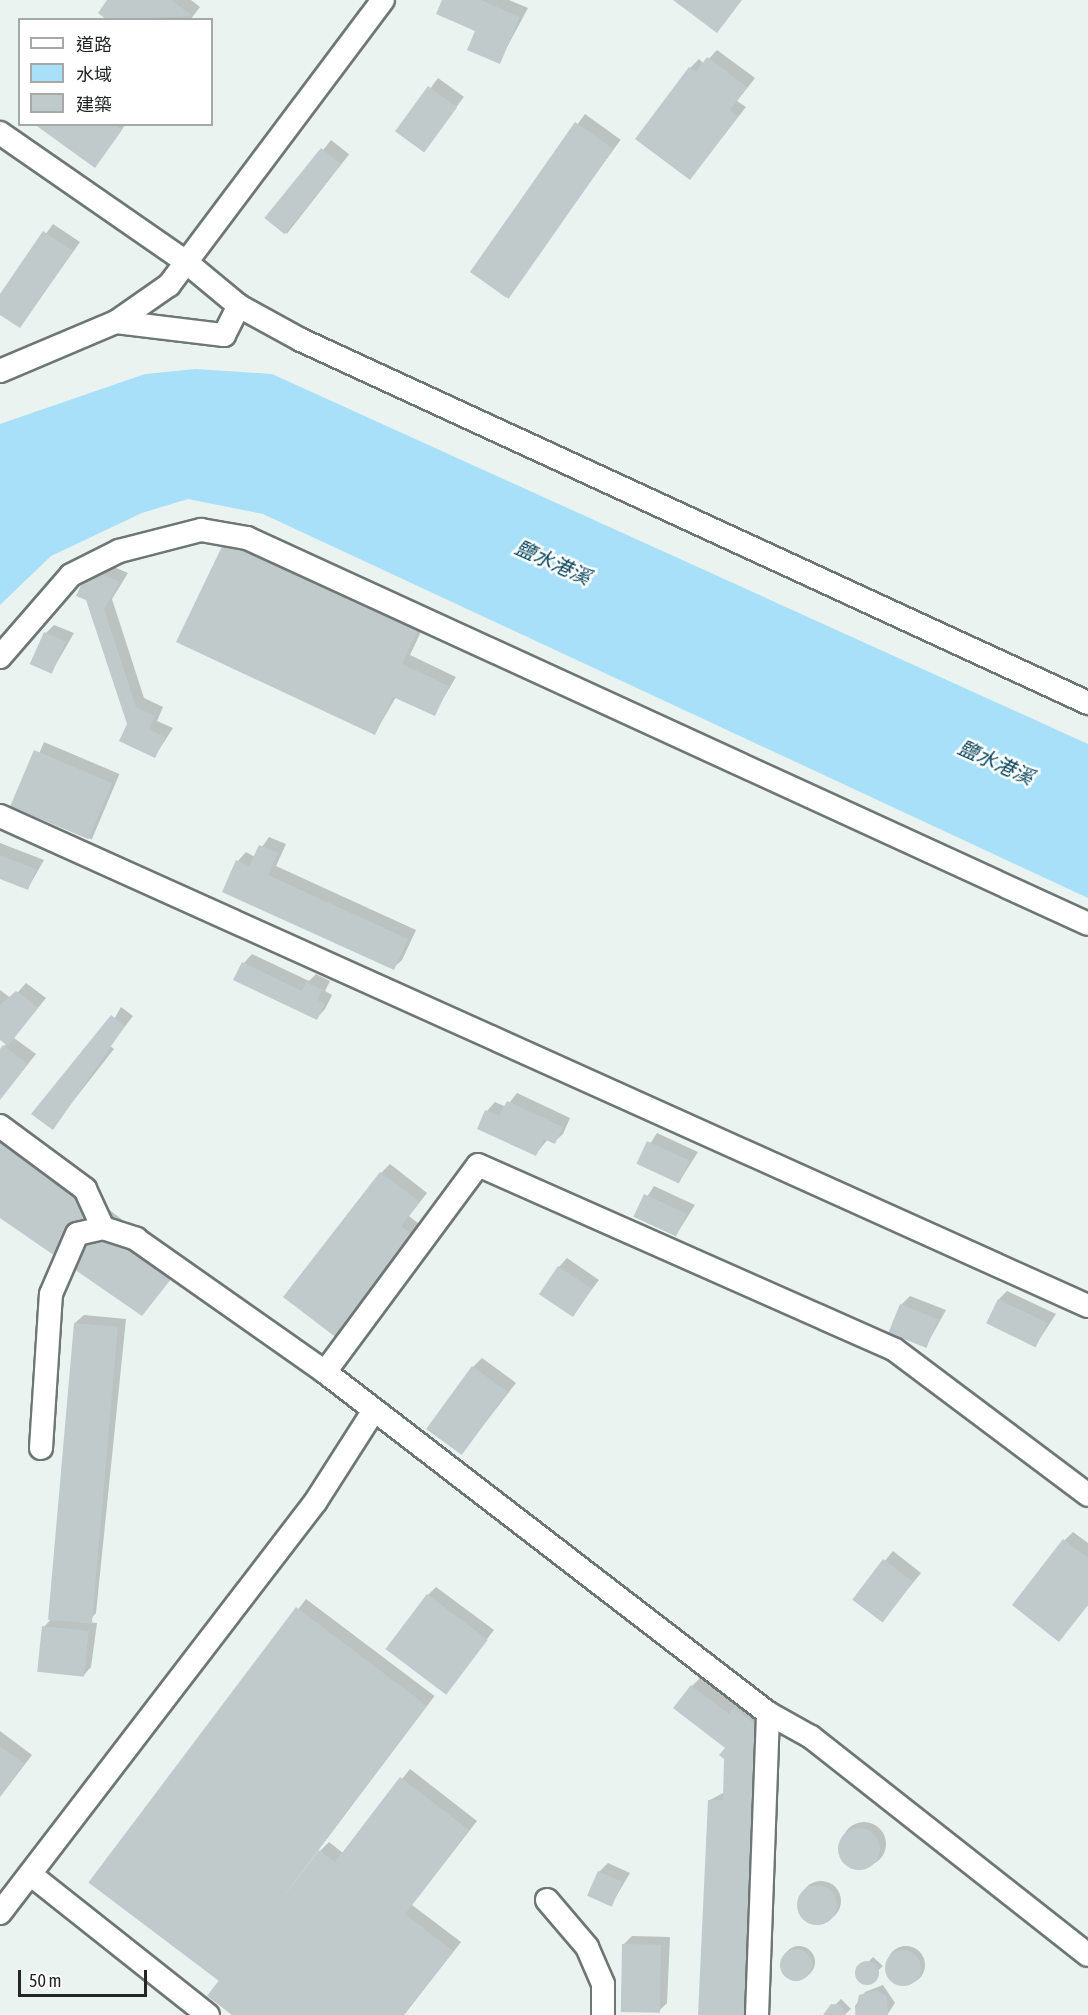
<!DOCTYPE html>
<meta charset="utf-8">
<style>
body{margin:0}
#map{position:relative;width:1088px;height:2015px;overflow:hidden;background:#eaf3f0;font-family:"Asap Condensed","Noto Sans TC",sans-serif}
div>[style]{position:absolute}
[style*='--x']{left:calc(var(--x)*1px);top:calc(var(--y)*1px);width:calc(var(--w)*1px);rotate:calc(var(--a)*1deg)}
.water>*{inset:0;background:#a8e0fa}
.shadow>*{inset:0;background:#0003;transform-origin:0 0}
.round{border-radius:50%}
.building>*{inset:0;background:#c1cacb;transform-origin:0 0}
.roads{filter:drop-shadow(2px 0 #6f7775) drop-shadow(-2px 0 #6f7775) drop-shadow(0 2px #6f7775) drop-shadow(0 -2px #6f7775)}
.minor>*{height:22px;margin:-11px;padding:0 11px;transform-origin:11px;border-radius:11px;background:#fff}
span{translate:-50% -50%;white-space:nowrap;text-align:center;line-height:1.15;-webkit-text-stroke:5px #fff;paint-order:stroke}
.water-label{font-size:20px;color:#05445a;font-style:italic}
.legend{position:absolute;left:18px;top:18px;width:195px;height:108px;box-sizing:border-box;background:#fff;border:2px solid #a7a8a8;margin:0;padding:8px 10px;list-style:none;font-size:18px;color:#232625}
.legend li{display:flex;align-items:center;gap:12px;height:30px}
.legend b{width:30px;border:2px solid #a7a8a8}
.scale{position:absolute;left:18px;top:1970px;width:129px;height:27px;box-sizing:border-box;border:3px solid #232625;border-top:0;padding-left:8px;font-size:18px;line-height:21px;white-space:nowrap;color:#232625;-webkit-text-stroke:4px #fff;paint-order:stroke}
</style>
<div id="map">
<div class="water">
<div style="clip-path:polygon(196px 369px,272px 374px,1088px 744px,1088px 898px,263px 514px,188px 499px,142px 513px,51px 556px,0 605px,0 424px,145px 374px)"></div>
</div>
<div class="shadow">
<div style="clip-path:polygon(109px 0,191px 0,200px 7px,190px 20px,109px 20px)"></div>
<div style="clip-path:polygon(444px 0,509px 0,528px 8px,499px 62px,477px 30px)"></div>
<div style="clip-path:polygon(717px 50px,755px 78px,737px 101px,746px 107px,690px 178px,690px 68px,699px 59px,704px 64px)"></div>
<div style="left:438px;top:78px;width:32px;height:68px;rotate:36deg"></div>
<div style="left:585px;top:114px;width:44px;height:195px;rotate:36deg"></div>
<div style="clip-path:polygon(36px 124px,126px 124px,94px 166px)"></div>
<div style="left:331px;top:140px;width:23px;height:101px;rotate:38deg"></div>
<div style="clip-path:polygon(53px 224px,80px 242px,20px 327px,0 313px,0 297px)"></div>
<div style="clip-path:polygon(99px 561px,128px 573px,112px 599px,144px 698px,163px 707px,157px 721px,173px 728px,155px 756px,129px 724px,87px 599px)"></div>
<div style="clip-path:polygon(427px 619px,410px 655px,456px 677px,434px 714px,396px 697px,375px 733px,178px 641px)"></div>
<div style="clip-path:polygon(54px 625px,74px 633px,52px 671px,46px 633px)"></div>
<div style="left:44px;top:742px;width:82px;height:71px;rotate:23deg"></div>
<div style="clip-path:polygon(269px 837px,286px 844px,276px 866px,416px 930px,402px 960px,393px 968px,238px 861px,246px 852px,255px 857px)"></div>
<div style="clip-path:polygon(0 843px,44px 860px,28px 888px,0 877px)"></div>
<div style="clip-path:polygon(252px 954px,309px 981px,316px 974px,330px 981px,325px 991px,332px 995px,325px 1009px,317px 1018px,244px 963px)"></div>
<div style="clip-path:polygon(26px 983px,46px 998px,14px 1038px,36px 1054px,0 1099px,0 1051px,7px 1043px,0 1038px,0 990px,12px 999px)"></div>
<div style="clip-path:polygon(121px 1007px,133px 1016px,110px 1046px,114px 1049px,52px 1128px)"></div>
<div style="clip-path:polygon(517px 1093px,570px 1118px,563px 1134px,554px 1142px,548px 1139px,536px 1154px,487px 1111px,495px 1102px,506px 1107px)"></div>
<div style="clip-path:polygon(0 1127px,182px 1265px,142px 1314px,0 1216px)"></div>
<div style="clip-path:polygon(657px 1133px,698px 1152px,679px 1182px,638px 1163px)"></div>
<div style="clip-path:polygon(390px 1164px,427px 1193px,409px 1216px,424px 1228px,347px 1328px,381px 1173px)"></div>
<div style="clip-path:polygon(654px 1186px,695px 1205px,676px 1235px,635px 1216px)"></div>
<div style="clip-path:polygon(567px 1258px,599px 1280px,572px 1315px,559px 1267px)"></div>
<div style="clip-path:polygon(1007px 1291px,1056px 1314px,1035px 1346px,999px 1299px)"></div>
<div style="clip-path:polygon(910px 1296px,946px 1310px,926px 1346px,901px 1305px)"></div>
<div style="clip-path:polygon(84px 1315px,126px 1319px,96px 1613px,88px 1622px,97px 1623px,91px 1667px,83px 1676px,44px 1627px,52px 1618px,75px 1323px)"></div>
<div style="clip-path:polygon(482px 1358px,516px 1383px,462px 1453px,473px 1367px)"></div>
<div style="clip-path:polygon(1073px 1532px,1088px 1543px,1088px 1605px,1059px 1640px,1065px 1540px)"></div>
<div style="clip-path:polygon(893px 1551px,921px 1573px,890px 1611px,854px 1598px)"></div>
<div style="clip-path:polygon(436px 1587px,494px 1630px,445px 1693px,428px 1595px)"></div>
<div style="left:306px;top:1599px;width:161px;height:356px;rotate:37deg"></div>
<div style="clip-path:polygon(701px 1677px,785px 1731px,764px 1759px,750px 2015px,699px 2015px,710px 1800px,725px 1792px,727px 1747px,692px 1686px)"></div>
<div style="clip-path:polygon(0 1731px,32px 1755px,0 1797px)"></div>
<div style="clip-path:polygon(410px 1769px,477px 1821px,412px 1905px,461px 1942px,404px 2015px,235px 2015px,209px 1995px,320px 1851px,329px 1842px,343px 1853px)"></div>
<div class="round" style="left:842px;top:1822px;width:44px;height:44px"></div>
<div style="clip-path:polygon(608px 1863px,630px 1873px,611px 1905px,599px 1872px)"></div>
<div class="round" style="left:801px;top:1881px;width:40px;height:40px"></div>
<div style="clip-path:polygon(632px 1936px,670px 1937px,667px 2003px,658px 2012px,624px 1944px)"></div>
<div class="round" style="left:783px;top:1946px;width:32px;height:32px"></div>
<div class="round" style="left:887px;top:1946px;width:38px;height:38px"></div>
<div style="clip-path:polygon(873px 1957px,883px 1966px,865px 1982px,857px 1974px)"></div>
<div style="clip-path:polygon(883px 1985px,895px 2003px,887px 2015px,856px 2015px,855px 2006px,865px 1992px)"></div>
<div style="clip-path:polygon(841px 1999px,851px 2009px,844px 2015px,825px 2015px)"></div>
</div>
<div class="building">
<div style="clip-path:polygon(107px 0,171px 0,193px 16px,107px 20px,98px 13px)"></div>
<div style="clip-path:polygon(442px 0,481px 0,520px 17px,500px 64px,467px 50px,475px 31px,436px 14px)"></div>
<div style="clip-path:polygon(673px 0,742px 0,717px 33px)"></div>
<div style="clip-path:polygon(707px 57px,747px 87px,730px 110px,738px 117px,690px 180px,635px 139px,689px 67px,696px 72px)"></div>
<div style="left:428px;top:86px;width:36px;height:56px;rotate:36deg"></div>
<div style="left:575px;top:122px;width:47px;height:183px;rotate:35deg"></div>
<div style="clip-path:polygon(34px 124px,114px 124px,122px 130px,95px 168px)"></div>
<div style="left:321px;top:148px;width:26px;height:90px;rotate:39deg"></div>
<div style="clip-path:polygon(43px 231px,73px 251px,20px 328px,0 315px,0 294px)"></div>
<div style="clip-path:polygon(226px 538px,419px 628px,402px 664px,449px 686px,435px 716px,393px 697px,375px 735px,176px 642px)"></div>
<div style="clip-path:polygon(89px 568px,120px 582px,104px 609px,136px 707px,155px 716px,149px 729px,165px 737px,155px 758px,119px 741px,127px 724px,86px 600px,76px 596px)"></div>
<div style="left:44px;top:632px;width:24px;height:35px;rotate:24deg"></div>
<div style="left:34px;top:750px;width:85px;height:61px;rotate:23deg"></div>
<div style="clip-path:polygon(259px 845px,278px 853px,268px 875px,408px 939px,394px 970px,222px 892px,236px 860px,249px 866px)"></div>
<div style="clip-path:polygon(0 855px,36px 869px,28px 890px,0 879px)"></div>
<div style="clip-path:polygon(242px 962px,302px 991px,306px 982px,322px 990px,317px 1000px,325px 1004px,317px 1020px,233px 980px)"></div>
<div style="clip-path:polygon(16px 991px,38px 1007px,8px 1046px,0 1040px,0 1005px)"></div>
<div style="clip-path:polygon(111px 1015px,125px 1026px,53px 1130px,31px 1114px)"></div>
<div style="clip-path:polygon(3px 1045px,28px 1064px,0 1100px,0 1049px)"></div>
<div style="clip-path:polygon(507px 1101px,563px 1127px,555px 1144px,544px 1139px,536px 1156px,477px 1129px,485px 1110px,499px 1116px)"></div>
<div style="left:647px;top:1141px;width:47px;height:25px;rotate:25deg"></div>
<div style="clip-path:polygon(0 1142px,175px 1274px,142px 1316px,0 1218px)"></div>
<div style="clip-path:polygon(380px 1172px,420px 1202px,401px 1226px,417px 1238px,338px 1339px,283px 1297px)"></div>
<div style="left:644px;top:1194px;width:47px;height:25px;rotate:25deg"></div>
<div style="left:558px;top:1266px;width:41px;height:34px;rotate:34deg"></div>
<div style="left:998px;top:1299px;width:55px;height:27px;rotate:26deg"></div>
<div style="left:900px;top:1304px;width:41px;height:31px;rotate:22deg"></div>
<div style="left:74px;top:1323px;width:44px;height:298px;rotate:5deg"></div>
<div style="left:472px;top:1366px;width:44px;height:78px;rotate:36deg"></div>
<div style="clip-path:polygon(1063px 1539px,1088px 1558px,1088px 1605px,1059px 1642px,1012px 1605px)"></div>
<div style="left:883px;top:1559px;width:38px;height:51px;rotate:37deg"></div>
<div style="left:427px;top:1594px;width:76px;height:69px;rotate:37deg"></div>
<div style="left:296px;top:1607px;width:164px;height:345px;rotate:37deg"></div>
<div style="left:42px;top:1626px;width:47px;height:46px;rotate:6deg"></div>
<div style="clip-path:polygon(691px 1685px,729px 1714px,734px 1708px,778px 1741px,749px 2015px,698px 2015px,708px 1800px,723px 1800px,724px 1759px,719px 1755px,725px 1748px,673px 1708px)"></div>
<div style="clip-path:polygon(0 1746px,24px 1764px,0 1796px)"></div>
<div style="clip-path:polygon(400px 1777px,469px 1830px,405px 1914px,453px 1951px,404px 2015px,232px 2015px,207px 1996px,319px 1850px,335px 1862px)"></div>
<div class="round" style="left:838px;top:1828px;width:42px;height:42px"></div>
<div style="left:598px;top:1871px;width:27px;height:27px;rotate:24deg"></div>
<div class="round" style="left:797px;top:1885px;width:40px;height:40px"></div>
<div style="left:622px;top:1944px;width:39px;height:68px;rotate:1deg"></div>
<div class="round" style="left:780px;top:1949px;width:32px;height:32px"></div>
<div class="round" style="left:885px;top:1950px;width:36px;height:36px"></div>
<div class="round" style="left:855px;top:1961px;width:24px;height:24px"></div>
<div style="clip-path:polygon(877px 1990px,887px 1997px,888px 2015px,855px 2015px,859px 1995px)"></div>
<div style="clip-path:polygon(831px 2004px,841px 2005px,846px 2015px,823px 2015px)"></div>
</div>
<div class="roads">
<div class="minor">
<div style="--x:0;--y:133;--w:226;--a:34.7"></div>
<div style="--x:186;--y:262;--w:69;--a:39.7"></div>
<div style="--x:239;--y:306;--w:71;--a:28.7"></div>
<div style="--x:301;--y:340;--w:867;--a:24.76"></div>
<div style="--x:116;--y:322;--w:109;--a:6.9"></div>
<div style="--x:224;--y:335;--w:33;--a:-63"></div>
<div style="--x:0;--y:371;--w:126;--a:-22.9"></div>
<div style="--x:116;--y:322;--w:65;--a:-34.9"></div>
<div style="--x:169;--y:285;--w:356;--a:-53.1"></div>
<div style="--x:0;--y:657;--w:108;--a:-49.1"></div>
<div style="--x:71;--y:575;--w:54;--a:-26.6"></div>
<div style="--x:119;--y:551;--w:85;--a:-14.4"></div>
<div style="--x:201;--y:530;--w:47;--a:9.9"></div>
<div style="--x:247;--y:538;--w:925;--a:24.65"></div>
<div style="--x:0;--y:816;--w:1193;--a:24.25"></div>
<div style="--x:0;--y:1126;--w:106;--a:36.5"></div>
<div style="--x:85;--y:1189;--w:43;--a:65.2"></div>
<div style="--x:325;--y:1372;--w:257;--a:-53.5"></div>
<div style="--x:478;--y:1165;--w:456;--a:23.9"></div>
<div style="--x:895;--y:1350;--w:241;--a:36.9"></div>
<div style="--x:41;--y:1448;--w:154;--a:-86.3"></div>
<div style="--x:51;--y:1294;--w:65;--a:-66.6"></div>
<div style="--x:77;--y:1234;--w:27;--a:-13"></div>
<div style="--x:103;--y:1228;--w:35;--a:18"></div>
<div style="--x:136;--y:1239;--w:231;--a:35.1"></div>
<div style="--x:325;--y:1372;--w:559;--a:37.59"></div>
<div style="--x:768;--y:1713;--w:49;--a:29.2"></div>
<div style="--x:811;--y:1737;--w:352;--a:38.2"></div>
<div style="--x:30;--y:1874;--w:227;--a:38.4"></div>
<div style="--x:547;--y:1900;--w:62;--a:49.6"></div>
<div style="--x:587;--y:1947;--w:40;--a:66.6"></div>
<div style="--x:603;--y:1984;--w:31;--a:90"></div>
<div style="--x:0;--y:1913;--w:519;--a:-52.51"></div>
<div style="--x:316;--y:1501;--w:106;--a:-57.4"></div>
<div style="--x:757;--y:2015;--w:302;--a:-87.9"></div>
</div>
</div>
<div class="water-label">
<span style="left:553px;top:562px;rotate:24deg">鹽水港溪</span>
<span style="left:996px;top:762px;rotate:24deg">鹽水港溪</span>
</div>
<ul class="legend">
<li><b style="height:8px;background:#fff"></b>道路</li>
<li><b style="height:16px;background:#a8e0fa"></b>水域</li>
<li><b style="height:16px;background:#c1cacb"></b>建築</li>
</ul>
<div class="scale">50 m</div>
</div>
